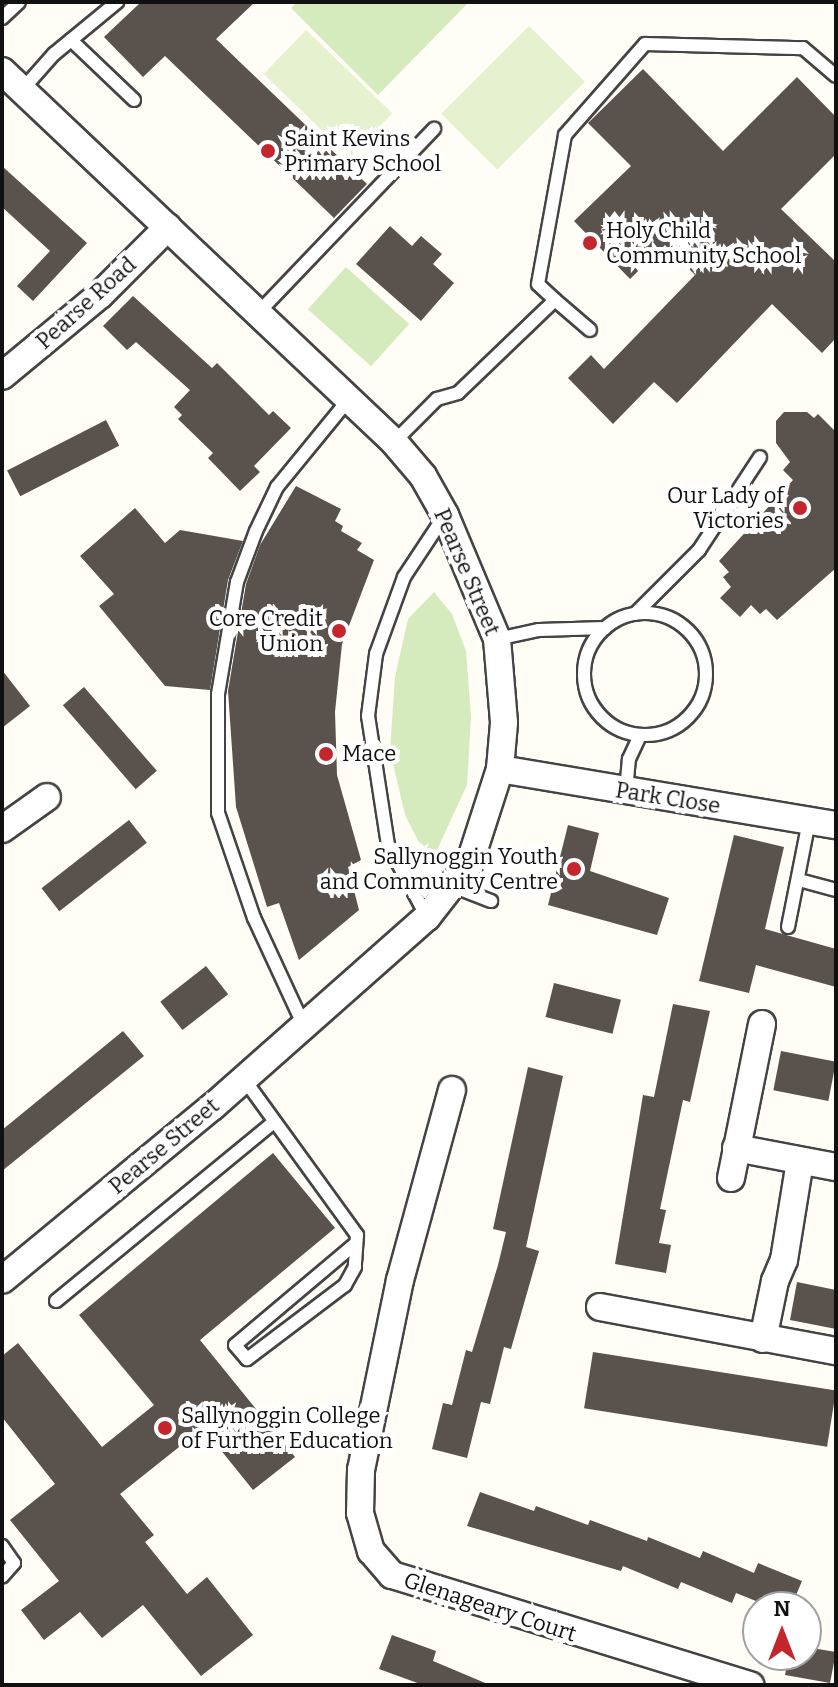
<!DOCTYPE html>
<style>
body{margin:0}
#map{position:relative;width:838px;height:1687px;overflow:hidden;background:#fffdf5;font-family:Bitter,serif}
div>[style]{position:absolute}
[style*='--x']{left:calc(var(--x)*1px);top:calc(var(--y)*1px);width:calc(var(--w)*1px);rotate:calc(var(--a)*1deg)}
.green>*{inset:0;background:#d5ebbd;transform-origin:0 0}
.pitch>*{inset:0;background:#e6f2cf;transform-origin:0 0}
.building>*{inset:0;background:#5a524d;transform-origin:0 0}
.roads{filter:drop-shadow(2px 0 #444) drop-shadow(-2px 0 #444) drop-shadow(0 2px #444) drop-shadow(0 -2px #444)}
.service>*{height:12px;margin:-6px;padding:0 6px;transform-origin:6px;border-radius:6px;background:#fff}
.service>.ring{margin:-6px;padding:0;box-sizing:content-box;background:none;border:12px solid #fff;border-radius:50%}
.minor>*{height:26px;margin:-13px;padding:0 13px;transform-origin:13px;border-radius:13px;background:#fff}
.dots>*{width:22px;height:22px;translate:-50% -50%;box-sizing:border-box;border:4px solid #fff;border-radius:50%}
span{translate:-50% -50%;white-space:nowrap;text-align:center;line-height:1.15;-webkit-text-stroke:8px #fff;paint-order:stroke}
.poi-label{font-size:22px;color:#111}
.left{translate:0 -50%;text-align:left}
.right{translate:-100% -50%;text-align:right}
.street-label{font-size:22px;color:#111}
.frame{position:absolute;inset:0;border:4px solid #111;pointer-events:none}
.north{position:absolute;left:742px;top:1591px;width:80px;height:80px;box-sizing:border-box;background:#fff;border:2px solid #a0a0a0;border-radius:50%;rotate:0deg;font-size:22px;font-weight:700;line-height:32px;text-align:center;color:#111}
.north::after{content:'';display:block;margin:auto;width:28px;height:36px;background:#c4262e;clip-path:polygon(50% 0,100% 100%,50% 72%,0 100%)}
</style>
<div id="map">
<div class="green">
<div style="clip-path:polygon(297px 2px,469px 2px,378px 95px,291px 8px)"></div>
<div style="left:346px;top:267px;width:85px;height:57px;rotate:42deg"></div>
<div style="clip-path:polygon(434px 592px,452px 614px,466px 651px,471px 717px,467px 785px,436px 852px,422px 848px,405px 815px,390px 751px,395px 677px,408px 619px)"></div>
</div>
<div class="pitch">
<div style="left:529px;top:26px;width:79px;height:124px;rotate:45deg"></div>
<div style="left:306px;top:30px;width:120px;height:61px;rotate:44deg"></div>
</div>
<div class="building">
<div style="clip-path:polygon(141px 2px,255px 2px,216px 39px,367px 184px,334px 218px,165px 56px,143px 77px,104px 37px)"></div>
<div style="clip-path:polygon(643px 69px,723px 151px,797px 77px,836px 117px,836px 154px,781px 209px,836px 262px,836px 338px,822px 353px,772px 304px,677px 403px,654px 382px,613px 424px,568px 378px,591px 355px,604px 369px,695px 275px,665px 245px,630px 279px,574px 221px,631px 166px,588px 123px)"></div>
<div style="clip-path:polygon(2px 166px,87px 243px,33px 301px,17px 286px,50px 251px,2px 207px)"></div>
<div style="clip-path:polygon(390px 226px,412px 246px,421px 236px,442px 254px,433px 264px,454px 283px,421px 321px,356px 264px)"></div>
<div style="clip-path:polygon(133px 296px,212px 368px,217px 363px,269px 415px,273px 411px,291px 428px,254px 466px,260px 472px,240px 491px,208px 458px,213px 453px,178px 419px,182px 415px,174px 407px,190px 390px,136px 342px,127px 350px,103px 326px)"></div>
<div style="clip-path:polygon(784px 412px,807px 412px,814px 418px,818px 414px,836px 432px,836px 568px,777px 620px,766px 609px,760px 614px,751px 605px,740px 617px,720px 598px,731px 587px,723px 577px,729px 572px,719px 561px,793px 480px,783px 470px,790px 462px,776px 443px,776px 421px)"></div>
<div style="left:106px;top:420px;width:29px;height:111px;rotate:63deg"></div>
<div style="clip-path:polygon(296px 486px,341px 509px,335px 521px,343px 526px,341px 531px,362px 543px,357px 550px,374px 560px,342px 644px,335px 712px,337px 775px,361px 860px,348px 867px,359px 910px,299px 960px,279px 903px,267px 907px,236px 807px,228px 691px,246px 584px,260px 545px)"></div>
<div style="clip-path:polygon(135px 508px,165px 543px,180px 530px,243px 541px,228px 580px,210px 690px,165px 686px,99px 606px,114px 594px,80px 556px)"></div>
<div style="clip-path:polygon(2px 670px,30px 706px,2px 728px)"></div>
<div style="left:84px;top:687px;width:111px;height:28px;rotate:49deg"></div>
<div style="left:129px;top:820px;width:29px;height:111px;rotate:52deg"></div>
<div style="clip-path:polygon(568px 825px,599px 833px,590px 871px,669px 898px,657px 935px,548px 905px)"></div>
<div style="clip-path:polygon(734px 835px,784px 847px,765px 929px,836px 949px,836px 987px,756px 965px,749px 993px,699px 981px)"></div>
<div style="left:206px;top:966px;width:36px;height:58px;rotate:52deg"></div>
<div style="left:554px;top:983px;width:69px;height:35px;rotate:14deg"></div>
<div style="clip-path:polygon(673px 1004px,710px 1011px,690px 1102px,683px 1100px,660px 1209px,666px 1210px,659px 1243px,671px 1245px,666px 1273px,615px 1264px,643px 1095px,654px 1097px)"></div>
<div style="clip-path:polygon(123px 1031px,144px 1056px,2px 1171px,2px 1130px)"></div>
<div style="left:781px;top:1051px;width:56px;height:40px;rotate:11deg"></div>
<div style="clip-path:polygon(528px 1067px,563px 1076px,526px 1247px,539px 1251px,511px 1349px,504px 1347px,490px 1404px,481px 1402px,467px 1458px,432px 1449px,443px 1403px,452px 1405px,466px 1350px,472px 1352px,498px 1265px,506px 1232px,493px 1229px)"></div>
<div style="clip-path:polygon(273px 1153px,335px 1228px,200px 1340px,295px 1457px,253px 1490px,203px 1428px,120px 1494px,154px 1535px,145px 1542px,187px 1594px,207px 1577px,253px 1635px,201px 1676px,143px 1605px,102px 1638px,80px 1612px,44px 1640px,21px 1610px,59px 1581px,10px 1520px,55px 1484px,2px 1417px,2px 1356px,18px 1343px,102px 1447px,154px 1405px,79px 1315px)"></div>
<div style="clip-path:polygon(797px 1282px,836px 1290px,836px 1329px,790px 1320px)"></div>
<div style="left:593px;top:1352px;width:246px;height:57px;rotate:9deg"></div>
<div style="clip-path:polygon(480px 1492px,534px 1511px,536px 1506px,588px 1525px,590px 1520px,647px 1541px,648px 1537px,700px 1558px,703px 1551px,754px 1573px,758px 1563px,802px 1581px,791px 1607px,771px 1607px,736px 1593px,732px 1603px,681px 1582px,678px 1589px,623px 1566px,621px 1571px,467px 1526px)"></div>
<div style="clip-path:polygon(392px 1635px,436px 1651px,433px 1661px,490px 1685px,423px 1685px,379px 1669px)"></div>
<div style="clip-path:polygon(806px 1647px,836px 1652px,830px 1683px,785px 1675px,789px 1655px,806px 1655px)"></div>
</div>
<div class="roads">
<div class="service">
<div style="--x:2;--y:18;--w:23;--a:-43"></div>
<div style="--x:71;--y:40;--w:87;--a:43.6"></div>
<div style="--x:22;--y:90;--w:48;--a:-48.4"></div>
<div style="--x:54;--y:54;--w:82;--a:-39.5"></div>
<div style="--x:555;--y:300;--w:46;--a:40.6"></div>
<div style="--x:258;--y:313;--w:255;--a:-46.3"></div>
<div style="--x:394;--y:442;--w:61;--a:-45"></div>
<div style="--x:437;--y:399;--w:22;--a:-16"></div>
<div style="--x:458;--y:393;--w:134;--a:-43.8"></div>
<div style="--x:555;--y:300;--w:23;--a:-137"></div>
<div style="--x:538;--y:284;--w:151;--a:-79.7"></div>
<div style="--x:565;--y:135;--w:121;--a:-48.7"></div>
<div style="--x:645;--y:44;--w:158;--a:1.5"></div>
<div style="--x:803;--y:48;--w:43;--a:40.3"></div>
<div class="ring" style="left:584px;top:613px;width:110px;height:110px"></div>
<div style="--x:635;--y:614;--w:91;--a:-45"></div>
<div style="--x:699;--y:550;--w:111;--a:-56.7"></div>
<div style="--x:497;--y:639;--w:43;--a:-12.1"></div>
<div style="--x:539;--y:630;--w:66;--a:-1.7"></div>
<div style="--x:626;--y:792;--w:33;--a:-85"></div>
<div style="--x:629;--y:759;--w:26;--a:-65"></div>
<div style="--x:799;--y:880;--w:38;--a:15"></div>
<div style="--x:452;--y:886;--w:42;--a:21"></div>
<div style="--x:427;--y:917;--w:82;--a:-118.4"></div>
<div style="--x:388;--y:845;--w:131;--a:-98.8"></div>
<div style="--x:368;--y:716;--w:63;--a:-82.6"></div>
<div style="--x:376;--y:654;--w:82;--a:-70"></div>
<div style="--x:404;--y:577;--w:74;--a:-56.5"></div>
<div style="--x:788;--y:927;--w:108;--a:-78.8"></div>
<div style="--x:304;--y:1026;--w:119;--a:-114.8"></div>
<div style="--x:254;--y:918;--w:111;--a:-108.9"></div>
<div style="--x:218;--y:813;--w:119;--a:-90"></div>
<div style="--x:218;--y:694;--w:114;--a:-80.4"></div>
<div style="--x:237;--y:582;--w:54;--a:-69.6"></div>
<div style="--x:256;--y:531;--w:49;--a:-64.5"></div>
<div style="--x:277;--y:487;--w:114;--a:-50.7"></div>
<div style="--x:244;--y:1079;--w:193;--a:54.1"></div>
<div style="--x:357;--y:1235;--w:32;--a:94"></div>
<div style="--x:355;--y:1267;--w:21;--a:119"></div>
<div style="--x:345;--y:1285;--w:123;--a:142.9"></div>
<div style="--x:247;--y:1359;--w:18;--a:-131"></div>
<div style="--x:235;--y:1345;--w:158;--a:-40.1"></div>
<div style="--x:56;--y:1301;--w:281;--a:-39.4"></div>
<div style="--x:2;--y:1546;--w:21;--a:55"></div>
<div style="--x:14;--y:1563;--w:18;--a:131"></div>
</div>
<div class="minor">
<div style="--x:2;--y:71;--w:540;--a:43.42"></div>
<div style="--x:394;--y:442;--w:45;--a:49.5"></div>
<div style="--x:423;--y:476;--w:45;--a:60.6"></div>
<div style="--x:445;--y:515;--w:134;--a:67.2"></div>
<div style="--x:497;--y:639;--w:84;--a:85.2"></div>
<div style="--x:504;--y:723;--w:46;--a:95"></div>
<div style="--x:500;--y:769;--w:98;--a:107.9"></div>
<div style="--x:470;--y:862;--w:70;--a:128"></div>
<div style="--x:427;--y:917;--w:286;--a:138.5"></div>
<div style="--x:213;--y:1106;--w:273;--a:140.5"></div>
<div style="--x:2;--y:376;--w:127;--a:-39.6"></div>
<div style="--x:100;--y:295;--w:96;--a:-45"></div>
<div style="--x:500;--y:769;--w:341;--a:9.5"></div>
<div style="--x:2;--y:829;--w:55;--a:-35.4"></div>
<div style="--x:452;--y:1090;--w:197;--a:105.3"></div>
<div style="--x:400;--y:1280;--w:194;--a:101.6"></div>
<div style="--x:361;--y:1470;--w:43;--a:91.3"></div>
<div style="--x:360;--y:1513;--w:40;--a:74"></div>
<div style="--x:371;--y:1551;--w:32;--a:49"></div>
<div style="--x:392;--y:1575;--w:375;--a:17.1"></div>
<div style="--x:736;--y:1148;--w:102;--a:10.8"></div>
<div style="--x:731;--y:1178;--w:157;--a:-78.6"></div>
<div style="--x:600;--y:1307;--w:240;--a:10.6"></div>
<div style="--x:763;--y:1339;--w:59;--a:-78.3"></div>
<div style="--x:775;--y:1281;--w:23;--a:-67"></div>
<div style="--x:784;--y:1260;--w:100;--a:-80.8"></div>
</div>
</div>
<div class="dots">
<div style="left:268px;top:151px;background:#c4262e"></div>
<div style="left:590px;top:243px;background:#c4262e"></div>
<div style="left:800px;top:508px;background:#c4262e"></div>
<div style="left:339px;top:631px;background:#c4262e"></div>
<div style="left:326px;top:754px;background:#c4262e"></div>
<div style="left:574px;top:869px;background:#c4262e"></div>
<div style="left:165px;top:1428px;background:#c4262e"></div>
</div>
<div class="poi-label">
<span class="left" style="left:284px;top:151px">Saint Kevins<br>Primary School</span>
<span class="left" style="left:606px;top:243px">Holy Child<br>Community School</span>
<span class="right" style="left:784px;top:508px">Our Lady of<br>Victories</span>
<span class="right" style="left:323px;top:631px">Core Credit<br>Union</span>
<span class="left" style="left:342px;top:754px">Mace</span>
<span class="right" style="left:558px;top:869px">Sallynoggin Youth<br>and Community Centre</span>
<span class="left" style="left:181px;top:1428px">Sallynoggin College<br>of Further Education</span>
</div>
<div class="street-label">
<span style="left:86px;top:303px;rotate:-42deg">Pearse Road</span>
<span style="left:467px;top:572px;rotate:67deg">Pearse Street</span>
<span style="left:668px;top:798px;rotate:9deg">Park Close</span>
<span style="left:164px;top:1146px;rotate:-40deg">Pearse Street</span>
<span style="left:490px;top:1607px;rotate:18deg">Glenageary Court</span>
</div>
<div class="frame"></div>
<div class="north">N</div>
</div>
